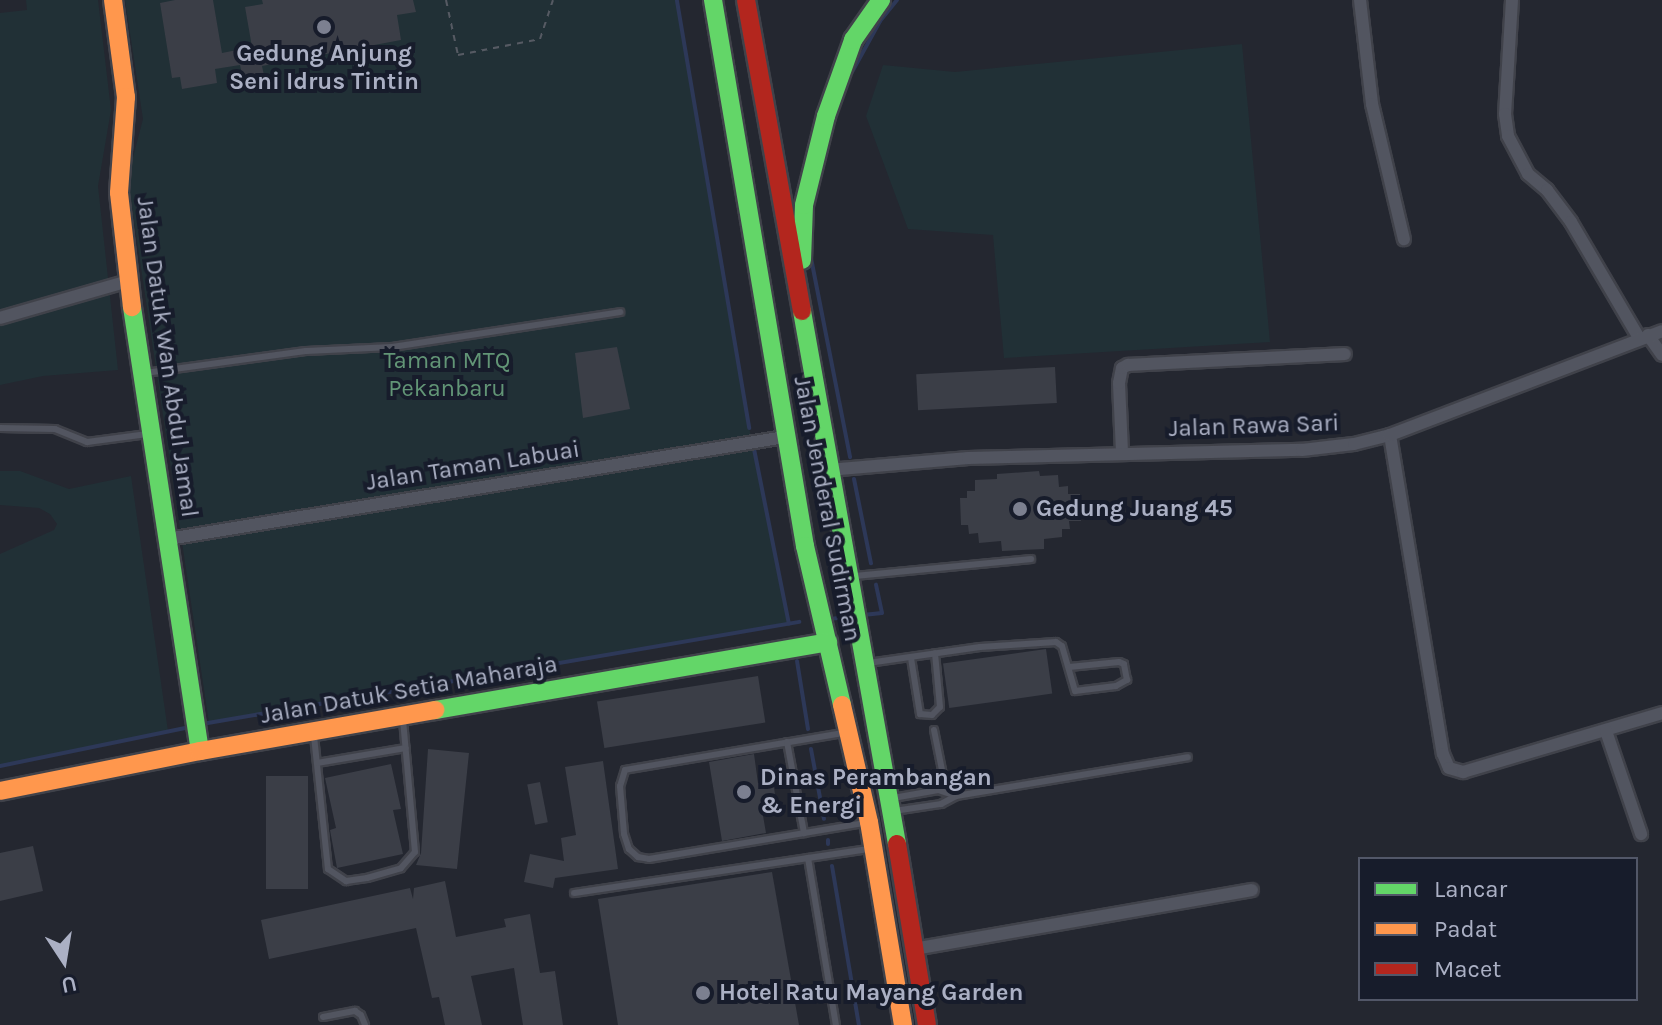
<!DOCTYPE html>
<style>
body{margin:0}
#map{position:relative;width:1662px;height:1025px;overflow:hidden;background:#242730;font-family:Karla,sans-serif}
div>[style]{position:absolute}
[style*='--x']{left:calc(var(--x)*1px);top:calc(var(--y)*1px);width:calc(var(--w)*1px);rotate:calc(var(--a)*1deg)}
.green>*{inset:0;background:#213036}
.stream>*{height:4px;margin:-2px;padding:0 2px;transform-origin:2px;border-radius:2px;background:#2d3858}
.building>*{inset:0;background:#3b3e47;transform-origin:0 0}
.path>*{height:2px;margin-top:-1px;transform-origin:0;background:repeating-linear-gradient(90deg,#565a63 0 6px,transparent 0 12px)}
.roads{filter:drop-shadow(2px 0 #40424a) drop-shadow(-2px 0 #40424a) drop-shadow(0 2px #40424a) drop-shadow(0 -2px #40424a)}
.lane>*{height:6px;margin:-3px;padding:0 3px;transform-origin:3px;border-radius:3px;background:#525560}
.street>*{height:12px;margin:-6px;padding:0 6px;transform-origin:6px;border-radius:6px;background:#525560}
.fast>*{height:18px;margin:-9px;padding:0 9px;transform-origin:9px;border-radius:9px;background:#63d668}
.slow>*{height:18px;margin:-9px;padding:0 9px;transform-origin:9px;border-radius:9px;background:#ff974d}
.jam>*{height:18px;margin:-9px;padding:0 9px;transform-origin:9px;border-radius:9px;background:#b3261e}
.dots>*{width:22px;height:22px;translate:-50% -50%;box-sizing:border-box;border:4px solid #171c2b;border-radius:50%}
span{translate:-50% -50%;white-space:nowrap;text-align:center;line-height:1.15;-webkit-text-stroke:8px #171c2b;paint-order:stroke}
.poi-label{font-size:24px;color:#abb0c4;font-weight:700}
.left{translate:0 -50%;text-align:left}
.street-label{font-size:24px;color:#abb0c4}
.park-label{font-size:24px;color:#629576}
.legend{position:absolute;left:1358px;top:857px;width:280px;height:144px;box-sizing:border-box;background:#171c2b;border:2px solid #525768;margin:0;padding:10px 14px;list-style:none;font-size:24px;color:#abb0c4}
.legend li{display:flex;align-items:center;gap:16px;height:40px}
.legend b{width:40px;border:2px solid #525768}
.north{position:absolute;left:24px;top:921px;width:80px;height:80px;-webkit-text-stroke:6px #171c2b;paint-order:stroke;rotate:168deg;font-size:22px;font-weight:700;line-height:32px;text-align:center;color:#abb0c4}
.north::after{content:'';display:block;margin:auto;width:28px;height:36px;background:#abb0c4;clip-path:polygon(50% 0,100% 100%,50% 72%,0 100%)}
</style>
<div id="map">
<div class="green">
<div style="clip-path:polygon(26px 0,98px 0,111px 110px,98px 186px,118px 370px,43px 376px,0 385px,0 13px,27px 10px)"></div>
<div style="clip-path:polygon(125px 0,676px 0,748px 422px,789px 624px,209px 723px,130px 194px,131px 165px,143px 119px)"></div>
<div style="clip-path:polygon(1242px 44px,1270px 342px,1004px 358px,993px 235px,908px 229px,866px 116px,883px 65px,955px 72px)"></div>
<div style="clip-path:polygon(0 471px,20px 471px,69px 489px,131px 476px,168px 731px,0 766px,0 554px,54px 530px,57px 524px,50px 514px,39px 508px,0 505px)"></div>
</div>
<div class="stream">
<div style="--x:677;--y:1;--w:433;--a:80.4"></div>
<div style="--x:852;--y:72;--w:58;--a:-61.2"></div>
<div style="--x:880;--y:21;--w:27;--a:-51"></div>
<div style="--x:811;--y:258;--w:203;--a:78.9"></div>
<div style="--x:754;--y:449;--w:178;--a:78.7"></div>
<div style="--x:854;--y:479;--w:86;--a:78.6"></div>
<div style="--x:863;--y:615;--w:19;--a:-6"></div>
<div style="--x:882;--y:613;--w:29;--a:-102"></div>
<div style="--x:829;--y:619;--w:18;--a:-6"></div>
<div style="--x:797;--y:661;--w:69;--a:80.8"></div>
<div style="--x:202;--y:724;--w:606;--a:-9.7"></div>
<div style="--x:811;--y:749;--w:71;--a:79.5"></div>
<div style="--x:0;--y:766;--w:194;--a:-11.6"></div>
<div style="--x:828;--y:840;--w:4;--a:90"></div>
<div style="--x:832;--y:866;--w:161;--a:80.4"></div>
</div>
<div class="building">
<div style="clip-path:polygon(175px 0,213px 0,222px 53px,252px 47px,245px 7px,263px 4px,262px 0,413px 0,416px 12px,397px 15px,401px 40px,262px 66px,265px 80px,244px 84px,240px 65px,215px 69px,217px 83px,182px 89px,180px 77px,172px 78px,160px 3px)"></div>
<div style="clip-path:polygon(617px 347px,630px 409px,583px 418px,575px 353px)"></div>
<div style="left:1055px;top:367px;width:36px;height:139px;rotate:87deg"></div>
<div style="clip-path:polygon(1039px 471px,1040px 476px,1058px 475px,1059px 487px,1068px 486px,1068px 494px,1080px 494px,1081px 521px,1069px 521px,1070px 529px,1062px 529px,1062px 537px,1044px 539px,1044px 549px,1002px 551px,1001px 541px,979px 543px,978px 533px,969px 534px,968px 525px,961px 525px,960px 498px,967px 498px,967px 491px,975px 491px,975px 480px,997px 479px,997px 474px)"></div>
<div style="left:1046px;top:649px;width:45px;height:104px;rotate:82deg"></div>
<div style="left:758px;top:676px;width:47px;height:163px;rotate:81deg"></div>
<div style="clip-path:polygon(428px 749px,469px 753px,457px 869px,416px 865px,421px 853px)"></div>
<div style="clip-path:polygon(754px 754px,758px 783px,773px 780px,776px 802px,761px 804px,766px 833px,722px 841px,709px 762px)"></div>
<div style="clip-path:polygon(603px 761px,618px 869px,555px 878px,553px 888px,524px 882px,530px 854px,564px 861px,561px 838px,576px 835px,565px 767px)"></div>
<div style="clip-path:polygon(391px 764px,401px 809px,393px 810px,403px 854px,337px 868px,330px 830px,336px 828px,325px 778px)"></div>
<div style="left:266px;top:776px;width:42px;height:113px"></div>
<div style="left:540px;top:782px;width:41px;height:13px;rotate:79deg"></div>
<div style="clip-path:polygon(33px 846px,43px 891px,0 901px,0 853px)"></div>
<div style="clip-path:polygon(772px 872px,799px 1025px,618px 1025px,598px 899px)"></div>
<div style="clip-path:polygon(445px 881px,456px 937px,506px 927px,504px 919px,530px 914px,540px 973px,555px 971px,563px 1025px,523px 1025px,514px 968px,471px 976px,482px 1025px,445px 1025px,439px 997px,432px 998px,416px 928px,269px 959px,261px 920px,410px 888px,413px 899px,414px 888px)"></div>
</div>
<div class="path">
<div style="--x:446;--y:0;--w:56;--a:77.7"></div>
<div style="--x:458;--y:55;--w:84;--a:-11"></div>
<div style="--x:540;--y:39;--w:41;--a:-71.6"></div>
</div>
<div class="roads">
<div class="lane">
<div style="--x:145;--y:373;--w:162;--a:-7.8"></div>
<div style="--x:306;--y:351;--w:86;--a:-2.7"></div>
<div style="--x:392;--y:347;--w:231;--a:-8.7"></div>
<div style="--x:0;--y:428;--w:55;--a:1"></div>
<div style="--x:55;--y:429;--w:35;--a:22"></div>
<div style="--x:87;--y:442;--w:61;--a:-7.6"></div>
<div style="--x:855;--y:576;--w:177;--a:-5.5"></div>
<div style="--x:911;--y:658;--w:57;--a:80.9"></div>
<div style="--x:920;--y:714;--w:12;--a:5"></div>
<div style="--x:932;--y:715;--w:11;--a:-45"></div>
<div style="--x:940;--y:707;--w:54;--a:-95.3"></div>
<div style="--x:868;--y:663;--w:113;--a:-8.1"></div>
<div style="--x:980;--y:647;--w:76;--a:-3.8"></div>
<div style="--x:1056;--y:642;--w:7;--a:34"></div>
<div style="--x:1062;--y:646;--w:47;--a:73.9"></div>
<div style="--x:1075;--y:691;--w:41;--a:-7"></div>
<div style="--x:1116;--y:686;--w:13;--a:-29"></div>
<div style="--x:1127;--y:680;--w:16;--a:-101"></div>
<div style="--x:1124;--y:664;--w:5;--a:-158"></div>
<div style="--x:1119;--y:662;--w:50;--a:174.3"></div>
<div style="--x:934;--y:730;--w:46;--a:78.7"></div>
<div style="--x:943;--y:775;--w:25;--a:58"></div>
<div style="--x:843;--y:733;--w:221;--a:170.4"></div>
<div style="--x:625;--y:770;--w:17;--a:107"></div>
<div style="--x:620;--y:786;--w:48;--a:85.2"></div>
<div style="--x:624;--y:834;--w:16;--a:72"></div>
<div style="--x:629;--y:849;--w:12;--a:42"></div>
<div style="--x:638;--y:857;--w:11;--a:10"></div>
<div style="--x:649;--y:859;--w:219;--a:-9.5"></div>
<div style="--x:314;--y:736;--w:134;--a:84"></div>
<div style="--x:328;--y:869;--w:22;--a:34"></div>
<div style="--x:346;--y:881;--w:21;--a:-8"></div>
<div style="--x:367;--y:878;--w:35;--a:-16"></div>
<div style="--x:401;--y:868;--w:21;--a:-49"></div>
<div style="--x:415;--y:852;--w:134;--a:-95.2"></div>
<div style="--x:787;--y:742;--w:93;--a:79.4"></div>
<div style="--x:317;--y:763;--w:90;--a:-9.6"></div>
<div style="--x:893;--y:798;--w:46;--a:-10.1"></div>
<div style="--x:938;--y:790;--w:19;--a:18"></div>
<div style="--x:894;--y:811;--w:48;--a:-8.5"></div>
<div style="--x:941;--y:804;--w:17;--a:-28"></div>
<div style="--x:956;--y:796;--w:235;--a:-9.5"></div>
<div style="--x:808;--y:858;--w:169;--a:80.5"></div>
<div style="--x:574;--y:893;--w:298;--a:-8.5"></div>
<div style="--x:323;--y:1017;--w:33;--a:-11"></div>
<div style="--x:355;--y:1011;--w:7;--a:34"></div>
<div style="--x:361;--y:1015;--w:11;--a:68"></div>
</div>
<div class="street">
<div style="--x:1360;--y:0;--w:105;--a:83.4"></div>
<div style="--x:1372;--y:104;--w:139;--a:76.7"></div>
<div style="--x:1512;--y:0;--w:114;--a:93.5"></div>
<div style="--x:1505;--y:114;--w:22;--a:82"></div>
<div style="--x:1508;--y:136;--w:43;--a:62.2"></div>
<div style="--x:1528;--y:174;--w:25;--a:40"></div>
<div style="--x:1547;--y:190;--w:40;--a:53"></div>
<div style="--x:1571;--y:222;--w:134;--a:59.6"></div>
<div style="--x:0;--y:318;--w:133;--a:-16.1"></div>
<div style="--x:1648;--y:335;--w:24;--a:55"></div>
<div style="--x:1390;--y:435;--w:323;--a:80.6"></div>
<div style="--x:1443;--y:754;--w:15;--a:67"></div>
<div style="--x:1449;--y:768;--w:15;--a:16"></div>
<div style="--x:1463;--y:772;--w:208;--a:-16.5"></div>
<div style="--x:1122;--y:452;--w:69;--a:-92.5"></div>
<div style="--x:1119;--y:383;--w:15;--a:-79"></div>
<div style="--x:1122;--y:368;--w:7;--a:-27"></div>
<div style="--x:1128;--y:365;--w:217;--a:-2.9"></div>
<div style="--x:828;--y:470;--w:141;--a:-4.9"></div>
<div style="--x:968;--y:458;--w:334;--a:-1.4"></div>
<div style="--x:1302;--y:450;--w:52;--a:-6.6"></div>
<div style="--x:1354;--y:444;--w:37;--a:-14"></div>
<div style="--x:1390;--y:435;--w:291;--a:-20.9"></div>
<div style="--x:168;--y:539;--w:625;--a:-9.39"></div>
<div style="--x:1606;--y:731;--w:109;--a:71.2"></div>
<div style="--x:914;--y:949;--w:343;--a:-9.9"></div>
</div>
<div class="fast">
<div style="--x:713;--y:0;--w:554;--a:80.44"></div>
<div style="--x:805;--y:546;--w:163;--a:76.9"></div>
<div style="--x:802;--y:260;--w:55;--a:-87.9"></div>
<div style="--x:804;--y:205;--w:92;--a:-76.1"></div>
<div style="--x:826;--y:116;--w:81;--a:-70.4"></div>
<div style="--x:853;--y:40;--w:49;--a:-55"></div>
<div style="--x:132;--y:307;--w:449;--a:81.3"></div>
<div style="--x:802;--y:311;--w:541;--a:79.89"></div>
<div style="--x:435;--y:710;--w:399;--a:-9.8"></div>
</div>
<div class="slow">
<div style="--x:113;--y:0;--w:98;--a:82.4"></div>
<div style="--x:126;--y:97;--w:96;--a:94.2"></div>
<div style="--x:119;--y:193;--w:115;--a:83.5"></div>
<div style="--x:842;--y:705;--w:120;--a:77"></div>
<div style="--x:869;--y:822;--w:206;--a:80.5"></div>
<div style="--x:0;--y:791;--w:204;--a:-11.3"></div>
<div style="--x:200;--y:751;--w:239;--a:-9.9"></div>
</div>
<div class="jam">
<div style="--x:746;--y:0;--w:316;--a:79.8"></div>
<div style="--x:897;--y:844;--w:183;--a:80.6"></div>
</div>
</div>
<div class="dots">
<div style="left:324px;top:27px;background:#7c8090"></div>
<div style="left:1020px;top:509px;background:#7c8090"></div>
<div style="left:744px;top:792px;background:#7c8090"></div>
<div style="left:703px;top:993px;background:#7c8090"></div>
</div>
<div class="poi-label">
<span style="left:324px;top:68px">Gedung Anjung<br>Seni Idrus Tintin</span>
<span class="left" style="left:1036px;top:509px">Gedung Juang 45</span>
<span class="left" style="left:760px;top:792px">Dinas Perambangan<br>&amp; Energi</span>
<span class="left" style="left:719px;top:993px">Hotel Ratu Mayang Garden</span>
</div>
<div class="street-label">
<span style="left:167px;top:357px;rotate:82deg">Jalan Datuk Wan Abdul Jamal</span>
<span style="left:1254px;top:426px;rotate:-2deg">Jalan Rawa Sari</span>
<span style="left:473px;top:466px;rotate:-9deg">Jalan Taman Labuai</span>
<span style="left:827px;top:509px;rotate:79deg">Jalan Jenderal Sudirman</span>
<span style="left:409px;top:690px;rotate:-10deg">Jalan Datuk Setia Maharaja</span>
</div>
<div class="park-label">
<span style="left:447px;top:375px">Taman MTQ<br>Pekanbaru</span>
</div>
<ul class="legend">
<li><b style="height:10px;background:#63d668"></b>Lancar</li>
<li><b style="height:10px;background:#ff974d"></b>Padat</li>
<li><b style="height:10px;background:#b3261e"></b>Macet</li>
</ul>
<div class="north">U</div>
</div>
